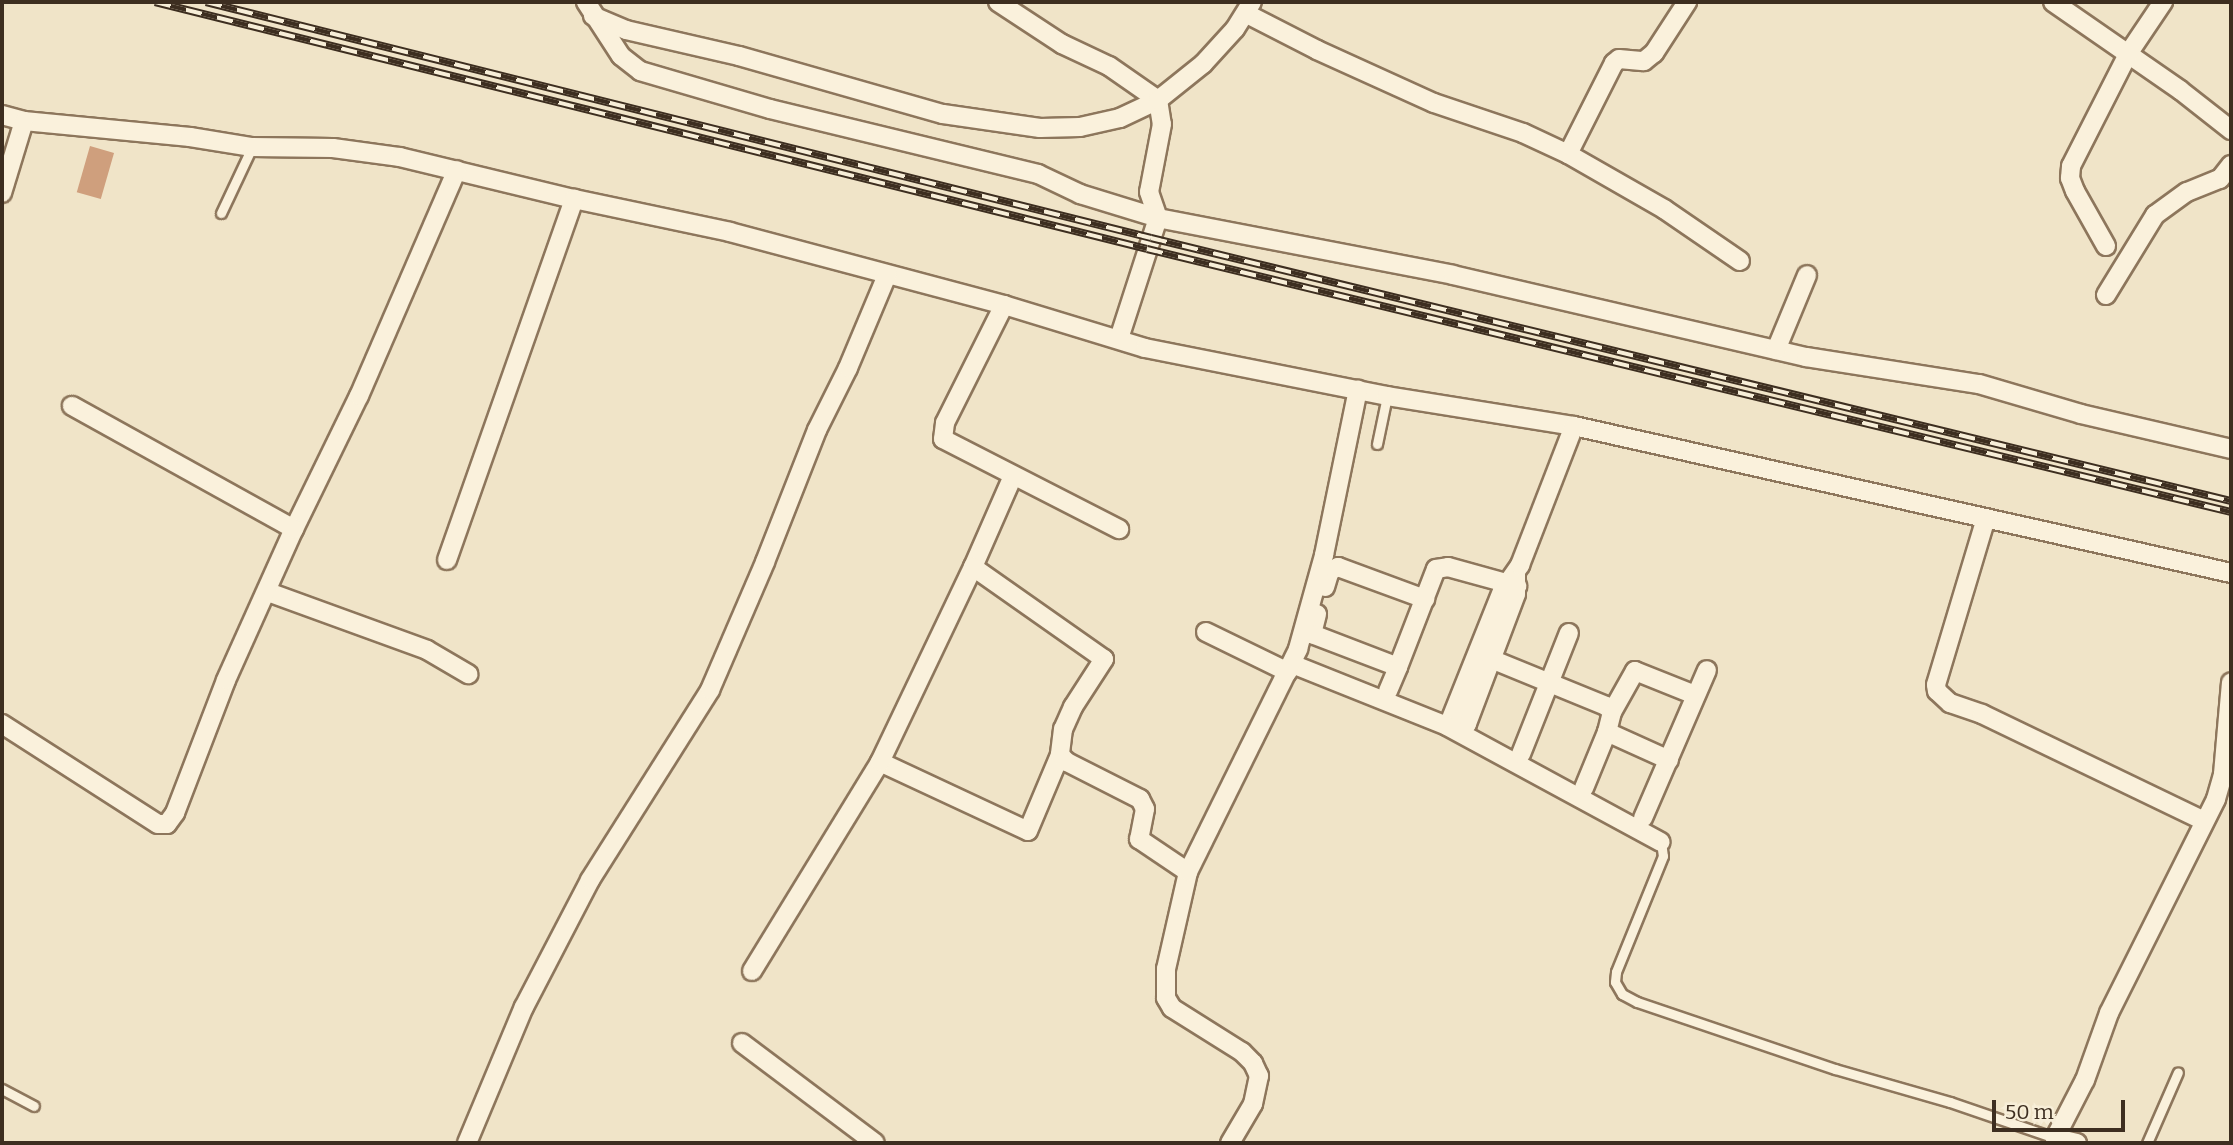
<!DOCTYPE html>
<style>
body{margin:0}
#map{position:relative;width:2233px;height:1145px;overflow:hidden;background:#f0e4c8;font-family:Bitter,serif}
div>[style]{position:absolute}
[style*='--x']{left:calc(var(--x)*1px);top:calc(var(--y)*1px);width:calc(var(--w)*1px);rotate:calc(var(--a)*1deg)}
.building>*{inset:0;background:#cf9f7d;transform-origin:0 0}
.roads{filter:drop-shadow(2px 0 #8d765c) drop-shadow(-2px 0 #8d765c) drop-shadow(0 2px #8d765c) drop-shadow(0 -2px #8d765c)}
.service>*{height:9px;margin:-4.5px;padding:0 4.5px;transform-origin:4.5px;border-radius:4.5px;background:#faf1dc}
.minor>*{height:18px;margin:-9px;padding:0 9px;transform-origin:9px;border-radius:9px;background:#faf1dc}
.rail>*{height:8px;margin-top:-4px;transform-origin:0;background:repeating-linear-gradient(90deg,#f7eed8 0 16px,#3d2e20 0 32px);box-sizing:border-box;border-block:2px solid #3d2e20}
span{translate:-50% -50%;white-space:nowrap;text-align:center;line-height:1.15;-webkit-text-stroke:7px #f7eed8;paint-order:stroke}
.frame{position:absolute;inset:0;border:4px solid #3d2e20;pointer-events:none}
.scale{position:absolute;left:1992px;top:1100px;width:133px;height:32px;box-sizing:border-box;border:4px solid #3d2e20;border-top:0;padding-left:9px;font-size:21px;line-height:24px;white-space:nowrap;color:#3d2e20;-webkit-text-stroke:5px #f7eed8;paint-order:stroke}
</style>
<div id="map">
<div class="building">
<div style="left:90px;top:146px;width:25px;height:48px;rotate:16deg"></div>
</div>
<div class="roads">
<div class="service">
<div style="--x:221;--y:213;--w:73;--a:-64.8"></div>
<div style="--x:1377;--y:444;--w:49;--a:-78.2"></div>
<div style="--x:1661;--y:842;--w:14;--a:82"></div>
<div style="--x:1663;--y:856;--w:125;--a:112.1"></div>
<div style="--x:1616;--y:972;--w:10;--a:96"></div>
<div style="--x:1615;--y:982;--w:14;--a:60"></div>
<div style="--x:1622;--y:994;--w:17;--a:28"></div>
<div style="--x:1637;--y:1002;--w:209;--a:18.7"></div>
<div style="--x:1835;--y:1069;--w:120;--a:16"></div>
<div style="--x:1950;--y:1102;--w:111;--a:18.9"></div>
<div style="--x:2;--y:1089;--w:36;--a:28"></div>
<div style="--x:2147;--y:1143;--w:77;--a:-66.4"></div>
</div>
<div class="minor">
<div style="--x:586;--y:2;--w:64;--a:57.1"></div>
<div style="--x:621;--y:56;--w:24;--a:38"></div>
<div style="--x:640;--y:71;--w:135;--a:16.3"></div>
<div style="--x:770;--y:109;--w:276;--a:13.6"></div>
<div style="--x:1038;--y:174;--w:47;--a:25.5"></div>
<div style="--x:1080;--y:194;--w:82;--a:17.1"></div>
<div style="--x:1158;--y:218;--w:300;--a:10.9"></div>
<div style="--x:1453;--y:275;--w:362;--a:13.1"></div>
<div style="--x:1806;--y:357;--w:175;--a:8.9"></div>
<div style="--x:1979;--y:384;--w:106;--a:16.4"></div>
<div style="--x:2081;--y:414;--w:154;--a:13.1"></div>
<div style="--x:998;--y:2;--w:77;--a:33.3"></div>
<div style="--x:1062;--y:44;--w:52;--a:25.1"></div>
<div style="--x:1109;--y:66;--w:60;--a:34.8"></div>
<div style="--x:1158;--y:100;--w:24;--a:81"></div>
<div style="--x:1162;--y:124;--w:69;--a:100.8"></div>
<div style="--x:1149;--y:192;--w:28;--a:71"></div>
<div style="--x:1158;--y:218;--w:127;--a:107.9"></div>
<div style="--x:2053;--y:2;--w:155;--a:34.7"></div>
<div style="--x:2180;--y:90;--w:65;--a:38.1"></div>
<div style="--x:1247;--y:14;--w:79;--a:27.2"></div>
<div style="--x:1317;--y:50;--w:128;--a:24.4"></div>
<div style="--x:1434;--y:103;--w:94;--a:18.6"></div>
<div style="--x:1523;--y:133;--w:50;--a:25"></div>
<div style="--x:1568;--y:154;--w:111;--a:29.8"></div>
<div style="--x:1664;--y:209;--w:92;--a:34.4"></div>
<div style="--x:593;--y:16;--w:36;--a:23"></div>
<div style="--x:626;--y:30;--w:116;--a:13"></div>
<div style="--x:739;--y:56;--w:212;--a:15.9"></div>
<div style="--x:943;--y:114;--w:98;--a:8.2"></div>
<div style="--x:1040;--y:128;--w:40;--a:-1.4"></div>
<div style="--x:1080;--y:127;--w:41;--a:-12.7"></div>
<div style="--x:1120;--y:118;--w:42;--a:-25.3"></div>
<div style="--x:1158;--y:100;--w:58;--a:-38.7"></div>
<div style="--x:1203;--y:64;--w:47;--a:-47.6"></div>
<div style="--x:1235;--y:29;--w:32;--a:-58"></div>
<div style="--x:2;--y:115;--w:23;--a:15"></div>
<div style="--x:24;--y:121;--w:167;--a:5.5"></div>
<div style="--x:190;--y:137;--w:63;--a:9.2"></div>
<div style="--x:252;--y:147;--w:81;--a:0.7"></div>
<div style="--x:333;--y:148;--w:68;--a:7.7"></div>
<div style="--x:400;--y:157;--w:179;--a:13.6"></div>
<div style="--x:574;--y:199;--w:159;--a:11.9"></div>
<div style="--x:730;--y:232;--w:284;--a:14.9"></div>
<div style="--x:1004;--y:305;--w:147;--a:17"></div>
<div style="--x:1145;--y:348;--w:247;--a:11.2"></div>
<div style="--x:1387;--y:396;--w:189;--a:9.1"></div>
<div style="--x:1574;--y:426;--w:673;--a:12.61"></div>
<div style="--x:1568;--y:154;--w:102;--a:-63.2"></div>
<div style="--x:1614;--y:63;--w:6;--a:-39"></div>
<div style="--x:1619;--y:59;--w:25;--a:5"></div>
<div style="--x:1644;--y:61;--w:13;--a:-39"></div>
<div style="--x:1654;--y:53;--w:61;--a:-57.1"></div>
<div style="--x:2;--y:193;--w:75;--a:-73"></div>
<div style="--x:2106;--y:246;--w:63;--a:-119.4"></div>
<div style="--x:2075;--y:191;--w:14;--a:-111"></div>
<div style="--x:2070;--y:178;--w:12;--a:-85"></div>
<div style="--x:2071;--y:166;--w:126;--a:-63"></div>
<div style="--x:2128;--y:54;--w:63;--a:-56.1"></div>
<div style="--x:2106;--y:295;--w:94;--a:-58.5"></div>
<div style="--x:2155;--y:215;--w:39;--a:-36"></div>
<div style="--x:2187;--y:192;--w:35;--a:-22"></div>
<div style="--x:2220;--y:179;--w:18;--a:-52"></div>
<div style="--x:1004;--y:305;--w:132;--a:116.6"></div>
<div style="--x:945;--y:423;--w:16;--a:97"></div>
<div style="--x:943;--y:439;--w:198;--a:27.1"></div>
<div style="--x:1776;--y:350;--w:81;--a:-67.5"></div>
<div style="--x:1986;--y:518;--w:174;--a:106.7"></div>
<div style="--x:1936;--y:685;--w:6;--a:81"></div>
<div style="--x:1937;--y:691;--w:18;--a:43"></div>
<div style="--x:1950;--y:703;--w:34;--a:19"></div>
<div style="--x:1982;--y:714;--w:246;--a:25.7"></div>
<div style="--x:294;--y:529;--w:148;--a:-64"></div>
<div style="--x:359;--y:396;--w:246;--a:-66.6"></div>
<div style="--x:447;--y:560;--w:383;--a:-70.6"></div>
<div style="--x:973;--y:567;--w:99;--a:-66.3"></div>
<div style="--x:1516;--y:574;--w:20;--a:90"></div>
<div style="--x:1516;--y:594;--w:139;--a:110.7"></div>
<div style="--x:1467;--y:724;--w:17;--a:-170"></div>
<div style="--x:1450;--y:721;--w:140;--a:-68.2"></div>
<div style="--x:1502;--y:591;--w:32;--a:-55"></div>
<div style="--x:1520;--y:565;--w:149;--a:-68.8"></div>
<div style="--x:1325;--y:587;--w:17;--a:-73"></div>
<div style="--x:1330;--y:571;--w:9;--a:-27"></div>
<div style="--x:1338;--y:567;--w:93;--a:20.2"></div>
<div style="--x:268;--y:592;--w:169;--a:20"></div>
<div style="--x:427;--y:650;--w:48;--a:30.3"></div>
<div style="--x:1317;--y:614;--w:21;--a:104"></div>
<div style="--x:1312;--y:634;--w:92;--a:21"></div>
<div style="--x:1398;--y:667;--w:105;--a:-68.8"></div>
<div style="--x:1436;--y:569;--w:12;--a:-9"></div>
<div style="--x:1448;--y:567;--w:72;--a:15.4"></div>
<div style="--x:1206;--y:632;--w:91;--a:26"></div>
<div style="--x:1491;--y:659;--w:124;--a:22.2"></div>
<div style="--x:1606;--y:706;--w:8;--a:45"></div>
<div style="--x:1612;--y:712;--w:21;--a:104"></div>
<div style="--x:1607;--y:732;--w:68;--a:24.3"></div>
<div style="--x:1292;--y:664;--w:167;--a:21.8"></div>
<div style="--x:1447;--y:726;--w:243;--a:28.5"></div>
<div style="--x:1388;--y:691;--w:26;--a:-67"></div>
<div style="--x:1612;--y:712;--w:47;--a:-60.7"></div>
<div style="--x:1635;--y:671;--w:65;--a:21.8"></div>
<div style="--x:2;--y:724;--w:185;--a:32.7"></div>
<div style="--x:158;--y:824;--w:9;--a:0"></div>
<div style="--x:167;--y:824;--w:14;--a:-54"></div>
<div style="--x:175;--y:813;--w:142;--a:-69"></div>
<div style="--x:226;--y:680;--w:166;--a:-65.8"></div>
<div style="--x:294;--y:529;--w:254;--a:-151"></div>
<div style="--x:1521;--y:754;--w:130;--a:-68.4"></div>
<div style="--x:880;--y:762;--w:163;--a:25"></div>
<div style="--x:1028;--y:831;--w:82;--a:-67.2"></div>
<div style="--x:1584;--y:788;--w:61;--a:-67.7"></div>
<div style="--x:1643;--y:818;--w:161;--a:-66.6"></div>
<div style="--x:752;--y:971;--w:245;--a:-58.5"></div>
<div style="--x:880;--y:762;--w:216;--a:-64.5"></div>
<div style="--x:973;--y:567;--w:160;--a:35.1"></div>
<div style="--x:1104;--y:659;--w:57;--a:122.9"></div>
<div style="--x:1073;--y:707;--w:24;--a:114"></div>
<div style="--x:1063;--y:729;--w:26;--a:97"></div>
<div style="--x:1060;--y:755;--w:10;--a:45"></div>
<div style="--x:1067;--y:762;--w:82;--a:26.9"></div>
<div style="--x:1140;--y:799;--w:11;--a:63"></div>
<div style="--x:1145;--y:809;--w:31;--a:101"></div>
<div style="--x:1139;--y:839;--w:59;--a:34"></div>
<div style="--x:742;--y:1043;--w:166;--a:36.9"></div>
<div style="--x:467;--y:1143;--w:147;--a:-67.3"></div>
<div style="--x:524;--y:1007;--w:143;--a:-62.5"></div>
<div style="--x:590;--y:880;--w:225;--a:-57.7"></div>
<div style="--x:710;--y:690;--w:139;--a:-66.7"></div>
<div style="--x:765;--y:562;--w:142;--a:-68.5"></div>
<div style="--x:817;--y:430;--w:69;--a:-63.4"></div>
<div style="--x:848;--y:368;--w:101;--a:-67.2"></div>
<div style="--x:1230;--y:1143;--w:45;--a:-59.5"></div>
<div style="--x:1253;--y:1104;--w:29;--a:-78"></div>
<div style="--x:1259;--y:1076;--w:14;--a:-115"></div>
<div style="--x:1253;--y:1063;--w:16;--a:-135"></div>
<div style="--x:1242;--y:1052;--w:83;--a:-147.8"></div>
<div style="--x:1172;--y:1008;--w:12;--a:-121"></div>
<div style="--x:1166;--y:998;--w:29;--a:-90"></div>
<div style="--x:1166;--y:969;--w:99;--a:-77.2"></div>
<div style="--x:1188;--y:872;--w:249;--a:-63.7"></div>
<div style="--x:1298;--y:649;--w:98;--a:-74.5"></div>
<div style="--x:1324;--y:555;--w:169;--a:-78.4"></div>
<div style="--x:2077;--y:1143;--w:23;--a:-167"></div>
<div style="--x:2055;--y:1138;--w:65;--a:-62.7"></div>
<div style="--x:2085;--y:1080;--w:71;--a:-70.3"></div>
<div style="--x:2109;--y:1013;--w:239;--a:-63.4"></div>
<div style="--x:2216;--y:799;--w:26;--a:-74"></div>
<div style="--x:2223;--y:774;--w:92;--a:-85"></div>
</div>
</div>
<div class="rail">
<div style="--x:155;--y:2;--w:1022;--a:13.98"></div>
<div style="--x:1147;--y:249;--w:1115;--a:13.64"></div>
<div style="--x:206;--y:2;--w:974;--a:14.02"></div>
<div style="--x:1151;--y:238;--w:1112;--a:13.69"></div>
</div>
<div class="frame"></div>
<div class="scale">50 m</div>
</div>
